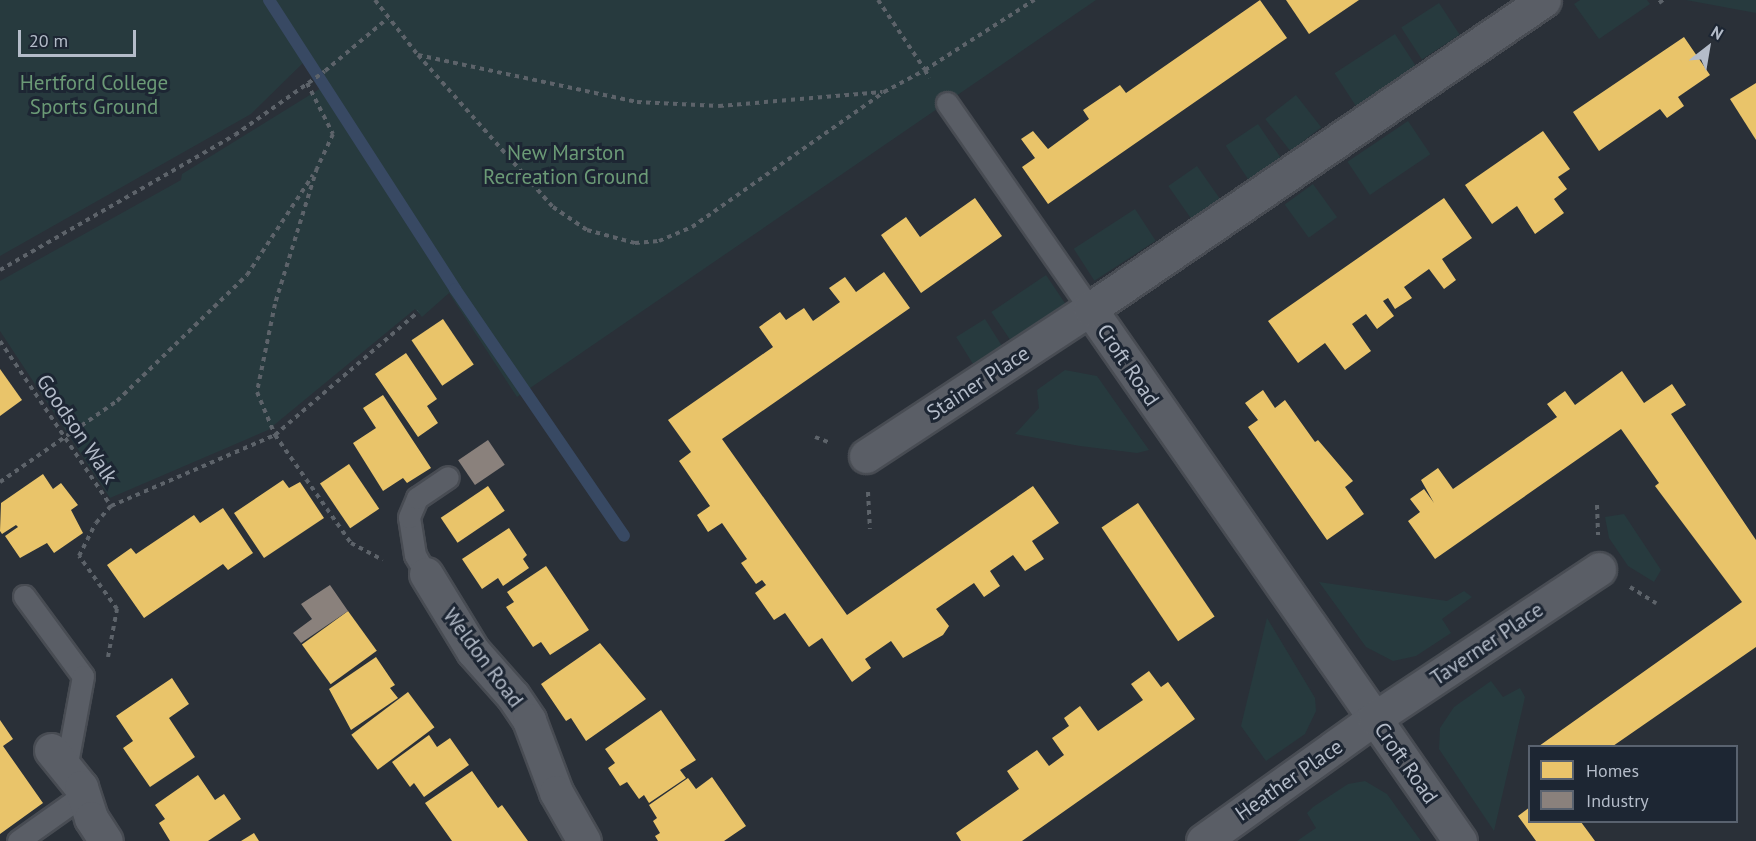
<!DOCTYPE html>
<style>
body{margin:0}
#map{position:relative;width:1756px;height:841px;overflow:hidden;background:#2a3038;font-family:"PT Sans",sans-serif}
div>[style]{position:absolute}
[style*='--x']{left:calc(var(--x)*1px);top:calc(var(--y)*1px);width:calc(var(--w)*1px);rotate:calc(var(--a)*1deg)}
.green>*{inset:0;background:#273a3e;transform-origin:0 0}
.homes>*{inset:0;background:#e9c46a;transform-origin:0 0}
.industry>*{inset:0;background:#8a817c;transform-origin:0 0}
.stream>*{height:12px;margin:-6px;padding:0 6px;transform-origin:6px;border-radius:6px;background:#384963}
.path>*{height:4px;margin-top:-2px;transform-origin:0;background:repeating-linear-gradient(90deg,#5d636a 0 4.5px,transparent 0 9px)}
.roads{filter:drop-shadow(2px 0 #484c53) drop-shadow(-2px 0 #484c53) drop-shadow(0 2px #484c53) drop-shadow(0 -2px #484c53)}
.lane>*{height:21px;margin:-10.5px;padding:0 10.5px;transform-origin:10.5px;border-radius:10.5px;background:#5a5e66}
.street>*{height:33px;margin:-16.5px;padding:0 16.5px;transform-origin:16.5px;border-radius:16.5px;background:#5a5e66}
span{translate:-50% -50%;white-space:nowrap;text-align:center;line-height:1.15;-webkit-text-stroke:6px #1d2633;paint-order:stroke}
.park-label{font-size:21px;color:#6b9a76}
.street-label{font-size:21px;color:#b4bcc9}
.legend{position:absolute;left:1528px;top:745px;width:210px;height:78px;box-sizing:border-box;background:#1d2633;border:2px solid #59626f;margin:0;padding:8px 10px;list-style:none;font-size:18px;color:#b4bcc9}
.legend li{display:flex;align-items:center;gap:12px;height:30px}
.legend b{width:30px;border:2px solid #59626f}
.north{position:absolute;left:1678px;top:18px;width:60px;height:60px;-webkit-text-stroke:4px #1d2633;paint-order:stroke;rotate:31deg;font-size:16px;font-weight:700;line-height:24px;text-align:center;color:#b4bcc9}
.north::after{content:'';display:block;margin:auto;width:21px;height:27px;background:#b4bcc9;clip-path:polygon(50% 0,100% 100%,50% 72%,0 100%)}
.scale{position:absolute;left:18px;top:30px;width:118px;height:27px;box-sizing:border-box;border:3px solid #b4bcc9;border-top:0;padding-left:8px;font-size:18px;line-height:21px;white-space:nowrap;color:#b4bcc9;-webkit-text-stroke:4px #1d2633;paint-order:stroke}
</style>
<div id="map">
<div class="green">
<div style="clip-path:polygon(0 0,1096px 0,517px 397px,449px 293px,422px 317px,415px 309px,268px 430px,110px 498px,0 331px,0 281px,181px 180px,182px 174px,321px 88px,304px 62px,251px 114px,0 256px)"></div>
<div style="clip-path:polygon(1580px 0,1647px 0,1650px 4px,1599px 39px,1574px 4px)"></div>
<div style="clip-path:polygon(1686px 0,1756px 0,1756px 13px)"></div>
<div style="left:1439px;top:3px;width:38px;height:45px;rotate:57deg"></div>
<div style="left:1395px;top:34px;width:43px;height:72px;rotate:57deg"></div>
<div style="left:1296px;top:95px;width:41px;height:39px;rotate:52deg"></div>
<div style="left:1408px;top:121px;width:40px;height:73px;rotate:56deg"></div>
<div style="left:1258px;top:124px;width:42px;height:39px;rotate:56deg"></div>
<div style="left:1197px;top:166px;width:42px;height:35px;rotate:55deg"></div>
<div style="left:1313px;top:184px;width:41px;height:35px;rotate:54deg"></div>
<div style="left:1135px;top:209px;width:38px;height:73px;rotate:57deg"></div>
<div style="left:1046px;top:275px;width:40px;height:66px;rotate:56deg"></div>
<div style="left:985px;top:319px;width:34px;height:34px;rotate:58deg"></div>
<div style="clip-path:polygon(1065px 370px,1097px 376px,1149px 450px,1137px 453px,1080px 446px,1015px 434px,1039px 408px,1037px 390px)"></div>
<div style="clip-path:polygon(1624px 514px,1661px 570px,1654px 582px,1628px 566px,1609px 538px,1605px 517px)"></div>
<div style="clip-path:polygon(1319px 582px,1447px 601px,1464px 591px,1472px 597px,1442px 619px,1451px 633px,1416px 656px,1393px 661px,1366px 647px)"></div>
<div style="clip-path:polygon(1267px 618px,1315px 698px,1316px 711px,1305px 734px,1266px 761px,1241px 726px)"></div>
<div style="clip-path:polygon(1491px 681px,1503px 697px,1520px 688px,1525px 697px,1494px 831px,1439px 749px,1440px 728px,1454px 707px)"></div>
<div style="clip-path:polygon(1365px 781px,1387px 794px,1421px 841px,1297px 841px,1316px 828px,1307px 813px,1313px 807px,1348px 784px)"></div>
</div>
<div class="homes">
<div style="clip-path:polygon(1260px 0,1287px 38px,1048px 204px,1022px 167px,1035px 158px,1021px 139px,1033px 131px,1048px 149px,1089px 119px,1083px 110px,1120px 85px,1126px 93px)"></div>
<div style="clip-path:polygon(1286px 0,1359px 0,1309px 34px)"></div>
<div style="clip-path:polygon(1684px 37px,1710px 75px,1678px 97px,1684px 106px,1667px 118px,1660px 109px,1599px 151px,1573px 112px)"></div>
<div style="clip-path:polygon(1756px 83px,1756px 140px,1730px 99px)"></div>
<div style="clip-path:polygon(1543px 131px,1570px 169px,1558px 177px,1567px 189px,1554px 199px,1564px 213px,1535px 234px,1517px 206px,1492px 224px,1465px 185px)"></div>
<div style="clip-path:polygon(975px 198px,1002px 236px,921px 293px,881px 235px,906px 217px,920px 237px)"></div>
<div style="clip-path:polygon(1444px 198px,1472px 238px,1442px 259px,1456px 280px,1444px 289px,1429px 269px,1404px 287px,1412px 298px,1395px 309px,1388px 298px,1383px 301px,1394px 316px,1377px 329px,1366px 314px,1352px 324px,1371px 351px,1345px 370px,1325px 343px,1298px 363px,1268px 321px)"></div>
<div style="clip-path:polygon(884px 272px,910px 308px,722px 439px,847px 615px,1033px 486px,1059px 523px,1032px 541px,1044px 559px,1025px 571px,1013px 555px,990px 571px,1000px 586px,984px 597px,974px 583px,936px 609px,949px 626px,943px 635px,903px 658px,891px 641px,865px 659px,871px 668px,852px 682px,822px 638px,809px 647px,785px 613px,774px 620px,755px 593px,766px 585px,762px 580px,756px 584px,741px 563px,747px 559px,722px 523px,708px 532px,697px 515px,710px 506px,679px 461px,691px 452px,668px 420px,773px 347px,759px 327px,780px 312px,786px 320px,804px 308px,813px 321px,840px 302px,829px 288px,845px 277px,856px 292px)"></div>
<div style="left:443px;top:319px;width:55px;height:38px;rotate:56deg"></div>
<div style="clip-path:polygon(406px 353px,437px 399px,427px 406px,438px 423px,418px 437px,375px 374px)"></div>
<div style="clip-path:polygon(0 369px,22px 400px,0 416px)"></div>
<div style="clip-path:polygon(1622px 371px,1644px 403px,1672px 384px,1686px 405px,1671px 414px,1756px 540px,1756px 647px,1613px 746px,1539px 746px,1742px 602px,1655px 486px,1659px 483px,1621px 429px,1435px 559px,1408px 521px,1420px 512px,1410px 499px,1424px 489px,1434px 503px,1421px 480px,1438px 468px,1453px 489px,1557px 417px,1547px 404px,1565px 391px,1575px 405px)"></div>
<div style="clip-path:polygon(1263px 390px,1275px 408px,1285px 400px,1315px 442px,1318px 440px,1353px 481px,1345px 487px,1364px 514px,1327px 540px,1248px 427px,1258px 420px,1245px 403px)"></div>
<div style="clip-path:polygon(383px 395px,431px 468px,407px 483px,403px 478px,383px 491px,353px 443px,376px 428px,363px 408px)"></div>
<div style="left:349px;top:464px;width:54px;height:35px;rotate:56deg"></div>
<div style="clip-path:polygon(43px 474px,53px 489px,61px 483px,78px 505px,71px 510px,83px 533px,54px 553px,47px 543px,20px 558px,5px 536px,18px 527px,16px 525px,2px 534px,0 531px,1px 503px)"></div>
<div style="clip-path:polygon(283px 480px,289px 488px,300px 482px,324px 518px,264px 558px,234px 513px)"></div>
<div style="left:488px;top:486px;width:30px;height:57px;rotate:56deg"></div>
<div style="left:1138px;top:503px;width:137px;height:44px;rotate:56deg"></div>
<div style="clip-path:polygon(223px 508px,253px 553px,228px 570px,223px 564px,144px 618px,107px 565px,131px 548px,136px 554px,194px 515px,200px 523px)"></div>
<div style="clip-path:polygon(509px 528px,527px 555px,523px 559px,529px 568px,503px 586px,498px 578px,482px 589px,462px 559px)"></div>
<div style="clip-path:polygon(546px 566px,589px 630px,550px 655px,541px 642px,533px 647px,506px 607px,514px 602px,507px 592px)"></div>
<div style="left:348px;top:611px;width:49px;height:57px;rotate:54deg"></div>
<div style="clip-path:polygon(600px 643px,646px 699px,586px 741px,571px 718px,566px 721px,541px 684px)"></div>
<div style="clip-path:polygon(376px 657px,395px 685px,390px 688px,398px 698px,351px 730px,329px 689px)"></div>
<div style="clip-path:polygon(1149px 671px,1161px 687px,1168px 682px,1195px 719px,1022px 841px,961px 841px,956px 833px,1019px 789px,1007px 771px,1037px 750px,1049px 766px,1064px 755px,1052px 738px,1069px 726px,1064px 718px,1080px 706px,1098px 731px,1143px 700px,1131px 684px)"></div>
<div style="clip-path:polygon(172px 678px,189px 704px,169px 718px,195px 757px,150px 787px,123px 748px,133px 741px,116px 716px)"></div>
<div style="left:408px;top:692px;width:44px;height:71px;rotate:53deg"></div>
<div style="clip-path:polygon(661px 710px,696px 760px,680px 770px,686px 778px,649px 803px,644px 795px,639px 799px,627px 782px,620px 786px,608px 768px,615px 763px,605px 749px)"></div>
<div style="clip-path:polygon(0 720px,13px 739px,3px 746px,43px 803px,0 834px)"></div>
<div style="clip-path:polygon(429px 735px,437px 747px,450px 738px,469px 765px,424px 797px,414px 783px,410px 787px,392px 762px)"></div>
<div style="clip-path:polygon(472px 771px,498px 808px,502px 805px,528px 841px,452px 841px,425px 803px)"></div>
<div style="clip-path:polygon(198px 775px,215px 800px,224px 794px,241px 819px,208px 841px,170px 841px,159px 823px,165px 819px,155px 805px)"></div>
<div style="clip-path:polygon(712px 777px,746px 826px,724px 841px,658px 841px,655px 836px,660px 833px,653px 821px,657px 818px,649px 805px,688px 778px,696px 789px)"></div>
<div style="clip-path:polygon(1530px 807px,1530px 822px,1581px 822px,1595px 841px,1536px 841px,1518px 816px)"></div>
<div style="clip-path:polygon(254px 833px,259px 841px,241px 841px)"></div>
</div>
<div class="industry">
<div style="left:488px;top:440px;width:30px;height:36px;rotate:56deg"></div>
<div style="clip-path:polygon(330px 585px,348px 611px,301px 643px,293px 633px,312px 619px,301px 604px)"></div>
</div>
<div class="stream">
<div style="--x:269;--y:0;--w:344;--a:57.2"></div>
<div style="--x:455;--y:289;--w:299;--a:55.6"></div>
</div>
<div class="path">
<div style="--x:375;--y:0;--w:70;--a:52"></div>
<div style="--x:418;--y:55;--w:203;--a:48.4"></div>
<div style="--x:553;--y:207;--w:41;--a:34.1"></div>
<div style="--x:587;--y:230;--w:50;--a:15.2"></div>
<div style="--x:635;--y:243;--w:24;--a:-5"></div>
<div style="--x:659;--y:241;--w:36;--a:-23"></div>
<div style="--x:692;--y:227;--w:235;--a:-35.1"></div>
<div style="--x:884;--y:92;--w:47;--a:-28.2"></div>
<div style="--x:925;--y:70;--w:9;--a:63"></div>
<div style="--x:878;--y:0;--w:84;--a:56.1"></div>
<div style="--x:925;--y:70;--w:130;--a:-32.7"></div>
<div style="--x:1659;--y:3;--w:5;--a:-37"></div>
<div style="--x:418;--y:55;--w:224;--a:12.1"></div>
<div style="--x:637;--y:102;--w:82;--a:2.8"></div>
<div style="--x:719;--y:106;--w:164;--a:-4.9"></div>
<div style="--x:307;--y:83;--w:57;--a:63"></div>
<div style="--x:333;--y:134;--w:38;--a:115"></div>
<div style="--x:317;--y:168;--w:142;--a:107.2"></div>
<div style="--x:275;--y:304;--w:90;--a:101.6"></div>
<div style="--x:257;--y:392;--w:47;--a:67.3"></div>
<div style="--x:275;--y:435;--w:132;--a:54.9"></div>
<div style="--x:351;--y:543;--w:36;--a:28"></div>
<div style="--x:0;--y:270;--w:271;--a:-29.9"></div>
<div style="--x:235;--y:135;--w:110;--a:-35.4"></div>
<div style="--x:325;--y:71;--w:82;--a:-40.1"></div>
<div style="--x:0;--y:341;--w:199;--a:56.1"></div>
<div style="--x:111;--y:506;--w:179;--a:-23.4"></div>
<div style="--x:275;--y:435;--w:189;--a:-40.7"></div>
<div style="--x:815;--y:437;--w:17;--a:21"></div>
<div style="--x:0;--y:482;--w:142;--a:-34.7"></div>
<div style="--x:117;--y:401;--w:181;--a:-44.1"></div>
<div style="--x:247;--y:275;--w:120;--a:-56.6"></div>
<div style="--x:868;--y:492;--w:37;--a:87"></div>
<div style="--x:1597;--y:505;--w:30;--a:88"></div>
<div style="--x:1630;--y:587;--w:31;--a:32"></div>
<div style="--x:108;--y:657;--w:49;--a:-79.4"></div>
<div style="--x:117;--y:609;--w:65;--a:-125.6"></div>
<div style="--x:79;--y:556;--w:37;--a:-63"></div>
<div style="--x:96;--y:523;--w:23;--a:-49"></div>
</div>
<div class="roads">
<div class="lane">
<div style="--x:947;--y:103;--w:251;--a:55.2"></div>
<div style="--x:426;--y:574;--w:22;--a:-120"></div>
<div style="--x:415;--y:555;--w:38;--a:-99"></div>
<div style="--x:409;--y:517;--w:21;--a:-67"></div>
<div style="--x:417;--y:498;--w:37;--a:-34"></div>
<div style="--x:24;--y:596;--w:99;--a:53.6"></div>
<div style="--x:83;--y:676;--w:95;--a:100.4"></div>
<div style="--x:18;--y:841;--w:80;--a:-35.3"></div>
</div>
<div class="street">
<div style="--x:1090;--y:309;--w:648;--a:55.18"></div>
<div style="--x:866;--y:456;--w:268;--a:-33.3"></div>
<div style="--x:1090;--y:309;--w:549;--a:-34.24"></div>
<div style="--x:426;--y:574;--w:90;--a:58.6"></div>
<div style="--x:473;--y:651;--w:60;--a:48.4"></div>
<div style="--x:513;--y:696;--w:29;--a:56"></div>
<div style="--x:529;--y:720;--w:77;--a:69.4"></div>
<div style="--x:556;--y:792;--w:56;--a:60.3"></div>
<div style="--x:51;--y:750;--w:48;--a:51"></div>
<div style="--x:81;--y:787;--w:33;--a:72"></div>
<div style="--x:91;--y:818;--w:27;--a:57"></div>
<div style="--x:1203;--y:841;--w:211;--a:-35.6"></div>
<div style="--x:1375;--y:718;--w:269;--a:-33.6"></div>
</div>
</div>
<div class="park-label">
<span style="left:94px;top:95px">Hertford College<br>Sports Ground</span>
<span style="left:566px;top:165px">New Marston<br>Recreation Ground</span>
</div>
<div class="street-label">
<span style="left:1128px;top:365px;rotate:56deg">Croft Road</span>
<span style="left:978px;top:383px;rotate:-33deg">Stainer Place</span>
<span style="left:77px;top:429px;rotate:56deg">Goodson Walk</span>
<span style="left:1487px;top:644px;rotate:-34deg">Taverner Place</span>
<span style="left:483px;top:658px;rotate:53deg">Weldon Road</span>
<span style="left:1406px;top:763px;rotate:55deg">Croft Road</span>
<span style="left:1289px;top:780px;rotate:-35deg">Heather Place</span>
</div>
<ul class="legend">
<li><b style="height:16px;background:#e9c46a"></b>Homes</li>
<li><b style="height:16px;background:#8a817c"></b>Industry</li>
</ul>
<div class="north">N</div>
<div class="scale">20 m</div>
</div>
